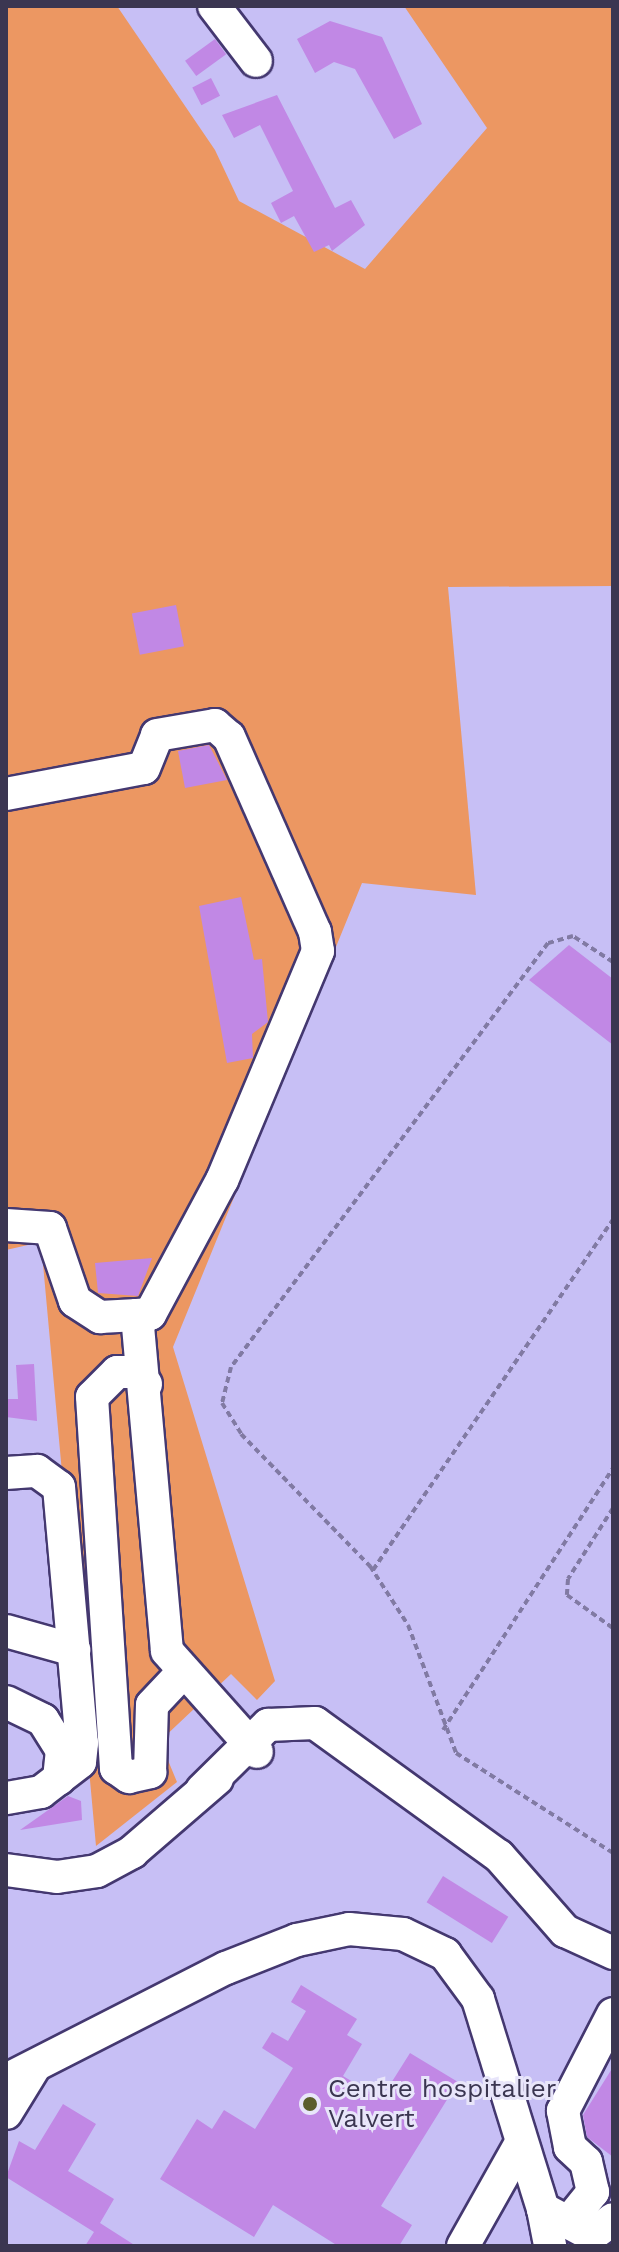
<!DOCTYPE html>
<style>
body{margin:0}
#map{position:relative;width:619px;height:2252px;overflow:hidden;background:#c7bff5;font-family:"Work Sans",sans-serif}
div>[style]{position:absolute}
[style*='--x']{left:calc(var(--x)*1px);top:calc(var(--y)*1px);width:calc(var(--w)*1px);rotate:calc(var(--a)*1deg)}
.green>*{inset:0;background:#ec9762}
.building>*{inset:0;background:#c188e5;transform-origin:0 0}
.path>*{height:4px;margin-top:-2px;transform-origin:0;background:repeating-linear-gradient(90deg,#817aa3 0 6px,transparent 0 10px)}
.roads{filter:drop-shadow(2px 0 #443870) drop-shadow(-2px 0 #443870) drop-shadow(0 2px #443870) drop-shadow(0 -2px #443870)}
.minor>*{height:32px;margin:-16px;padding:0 16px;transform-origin:16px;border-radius:16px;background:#fff}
.dots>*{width:22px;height:22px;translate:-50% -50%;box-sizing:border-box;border:4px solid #e8e5fa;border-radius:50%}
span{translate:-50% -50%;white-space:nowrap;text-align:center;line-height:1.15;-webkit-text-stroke:6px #e8e5fa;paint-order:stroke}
.poi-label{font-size:26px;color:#3b3651}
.left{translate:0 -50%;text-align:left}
.frame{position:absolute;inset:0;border:8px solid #3b3651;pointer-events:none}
</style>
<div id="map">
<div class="green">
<div style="clip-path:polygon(6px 6px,117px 6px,215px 150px,239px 201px,365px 269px,487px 128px,404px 6px,613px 6px,613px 586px,448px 587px,476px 895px,362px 883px,173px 1347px,275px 1681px,257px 1700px,231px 1674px,160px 1741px,177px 1782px,96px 1846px,41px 1242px,6px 1250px)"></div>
</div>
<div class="building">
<div style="clip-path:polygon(330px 21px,382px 37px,422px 124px,394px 139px,355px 69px,334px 62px,315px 73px,297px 39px)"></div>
<div style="left:215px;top:39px;width:19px;height:37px;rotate:54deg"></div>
<div style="left:211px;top:78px;width:20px;height:21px;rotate:63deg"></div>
<div style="clip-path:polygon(277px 95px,335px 208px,351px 200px,365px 225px,332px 251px,329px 245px,314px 252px,294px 216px,281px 223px,271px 203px,293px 191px,260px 125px,234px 138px,222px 115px)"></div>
<div style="left:176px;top:605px;width:42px;height:45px;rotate:79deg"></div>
<div style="clip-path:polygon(209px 745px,227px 780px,185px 788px,178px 751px)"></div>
<div style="clip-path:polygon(241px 897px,254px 960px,262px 959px,268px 1022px,252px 1034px,253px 1058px,227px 1063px,199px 906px)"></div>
<div style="clip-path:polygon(569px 945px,613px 979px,613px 1045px,529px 980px)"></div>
<div style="clip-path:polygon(152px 1258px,138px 1296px,98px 1293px,95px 1263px)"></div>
<div style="clip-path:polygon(34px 1364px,37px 1421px,6px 1417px,6px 1399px,18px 1399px,16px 1365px)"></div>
<div style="clip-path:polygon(68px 1796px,81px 1801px,82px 1820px,20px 1830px)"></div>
<div style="left:443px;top:1876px;width:77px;height:31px;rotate:32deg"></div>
<div style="clip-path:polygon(301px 1985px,357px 2019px,347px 2035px,362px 2044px,343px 2076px,381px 2099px,410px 2053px,458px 2082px,381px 2206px,412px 2225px,399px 2246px,338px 2246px,273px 2205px,254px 2237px,160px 2179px,197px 2119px,212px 2129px,224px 2110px,255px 2129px,293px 2068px,262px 2048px,272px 2032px,288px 2041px,306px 2011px,291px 2002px)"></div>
<div style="clip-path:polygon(613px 2067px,613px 2157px,587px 2137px,583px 2115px)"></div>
<div style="clip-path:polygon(63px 2104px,96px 2124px,68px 2171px,114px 2199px,100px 2223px,136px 2246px,85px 2246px,94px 2232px,6px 2177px,19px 2141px,35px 2150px)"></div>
</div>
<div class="path">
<div style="--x:613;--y:962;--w:48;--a:-147"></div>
<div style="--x:573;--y:936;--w:26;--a:164"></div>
<div style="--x:548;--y:943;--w:529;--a:126.78"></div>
<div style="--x:231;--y:1367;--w:37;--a:104"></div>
<div style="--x:222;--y:1403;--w:36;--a:58"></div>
<div style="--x:241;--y:1434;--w:185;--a:45.7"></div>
<div style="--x:370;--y:1566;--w:70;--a:57.2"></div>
<div style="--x:408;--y:1625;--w:137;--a:69.4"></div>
<div style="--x:456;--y:1753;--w:186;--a:32.5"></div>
<div style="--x:613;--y:1508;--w:84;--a:122.4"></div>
<div style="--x:568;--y:1579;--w:16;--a:94"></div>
<div style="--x:567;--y:1595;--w:57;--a:35.7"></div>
<div style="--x:373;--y:1570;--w:425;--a:-55.6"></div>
<div style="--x:443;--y:1730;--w:312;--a:-57"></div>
</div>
<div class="roads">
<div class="minor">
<div style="--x:214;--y:6;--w:69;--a:52.6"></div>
<div style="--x:6;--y:794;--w:140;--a:-10.7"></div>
<div style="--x:144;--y:768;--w:35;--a:-68"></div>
<div style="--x:157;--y:735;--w:59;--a:-9.8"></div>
<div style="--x:215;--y:725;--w:18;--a:41"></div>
<div style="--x:229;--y:737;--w:213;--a:66.2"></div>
<div style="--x:315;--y:932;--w:19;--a:81"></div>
<div style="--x:318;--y:951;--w:248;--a:112.7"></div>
<div style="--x:222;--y:1180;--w:152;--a:118.2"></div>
<div style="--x:150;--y:1314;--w:13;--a:176"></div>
<div style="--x:137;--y:1315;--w:337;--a:84.9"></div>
<div style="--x:167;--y:1651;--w:135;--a:48.3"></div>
<div style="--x:6;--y:1225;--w:44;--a:3.9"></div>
<div style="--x:50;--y:1228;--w:77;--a:71.1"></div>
<div style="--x:75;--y:1301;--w:30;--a:33"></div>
<div style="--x:100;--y:1317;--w:37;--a:-3"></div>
<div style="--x:146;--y:1384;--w:16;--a:-130"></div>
<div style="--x:136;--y:1372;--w:19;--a:180"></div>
<div style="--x:117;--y:1372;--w:35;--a:135"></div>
<div style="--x:92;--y:1397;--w:372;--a:86.3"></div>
<div style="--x:116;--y:1768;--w:16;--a:35"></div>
<div style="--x:129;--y:1777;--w:22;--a:-13"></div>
<div style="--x:150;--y:1772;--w:67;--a:-88.3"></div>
<div style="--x:152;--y:1705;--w:44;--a:-46.8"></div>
<div style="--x:6;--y:1473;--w:31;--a:-4"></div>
<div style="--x:37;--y:1471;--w:27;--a:36"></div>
<div style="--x:59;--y:1487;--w:257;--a:84.9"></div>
<div style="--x:82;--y:1743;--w:19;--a:96"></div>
<div style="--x:80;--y:1762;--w:49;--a:142.4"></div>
<div style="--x:41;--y:1792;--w:36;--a:170"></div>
<div style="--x:6;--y:1631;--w:71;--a:15.6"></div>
<div style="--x:6;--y:1702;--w:41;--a:25.9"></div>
<div style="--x:43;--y:1720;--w:36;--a:58"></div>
<div style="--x:62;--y:1750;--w:29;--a:96"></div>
<div style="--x:202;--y:1790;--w:93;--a:-44.6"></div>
<div style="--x:268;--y:1725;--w:47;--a:-2.4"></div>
<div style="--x:315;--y:1723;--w:227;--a:35.9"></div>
<div style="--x:499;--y:1856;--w:100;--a:48.7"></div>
<div style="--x:565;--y:1931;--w:53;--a:24.6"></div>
<div style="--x:6;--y:1870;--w:51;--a:7.8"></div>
<div style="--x:57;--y:1877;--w:40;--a:-8.5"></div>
<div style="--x:97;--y:1871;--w:40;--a:-28"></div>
<div style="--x:132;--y:1852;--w:112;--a:-40.7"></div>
<div style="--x:6;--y:2080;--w:247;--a:-27"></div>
<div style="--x:226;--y:1968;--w:76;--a:-21.5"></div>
<div style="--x:297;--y:1940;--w:53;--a:-11.9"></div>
<div style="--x:349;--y:1929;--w:54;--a:5.3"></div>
<div style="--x:403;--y:1934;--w:47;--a:25.5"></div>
<div style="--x:445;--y:1954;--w:56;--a:53.7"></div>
<div style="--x:478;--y:1999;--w:220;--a:72.8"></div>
<div style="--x:543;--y:2209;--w:55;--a:28"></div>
<div style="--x:592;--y:2235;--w:26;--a:-37"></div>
<div style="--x:6;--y:2113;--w:55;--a:-58.3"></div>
<div style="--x:543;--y:2209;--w:38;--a:79"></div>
<div style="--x:571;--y:2219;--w:35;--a:-51"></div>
<div style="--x:593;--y:2192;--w:31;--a:-103"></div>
<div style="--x:586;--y:2162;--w:22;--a:-137"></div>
<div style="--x:570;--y:2147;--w:37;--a:-101"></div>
<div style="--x:563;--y:2111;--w:109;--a:-62.7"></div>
<div style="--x:463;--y:2246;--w:118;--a:-60.6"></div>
</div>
</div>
<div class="dots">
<div style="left:310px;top:2104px;background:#5b5e2b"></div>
</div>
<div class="poi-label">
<span class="left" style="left:328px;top:2104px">Centre hospitalier<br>Valvert</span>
</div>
<div class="frame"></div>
</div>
